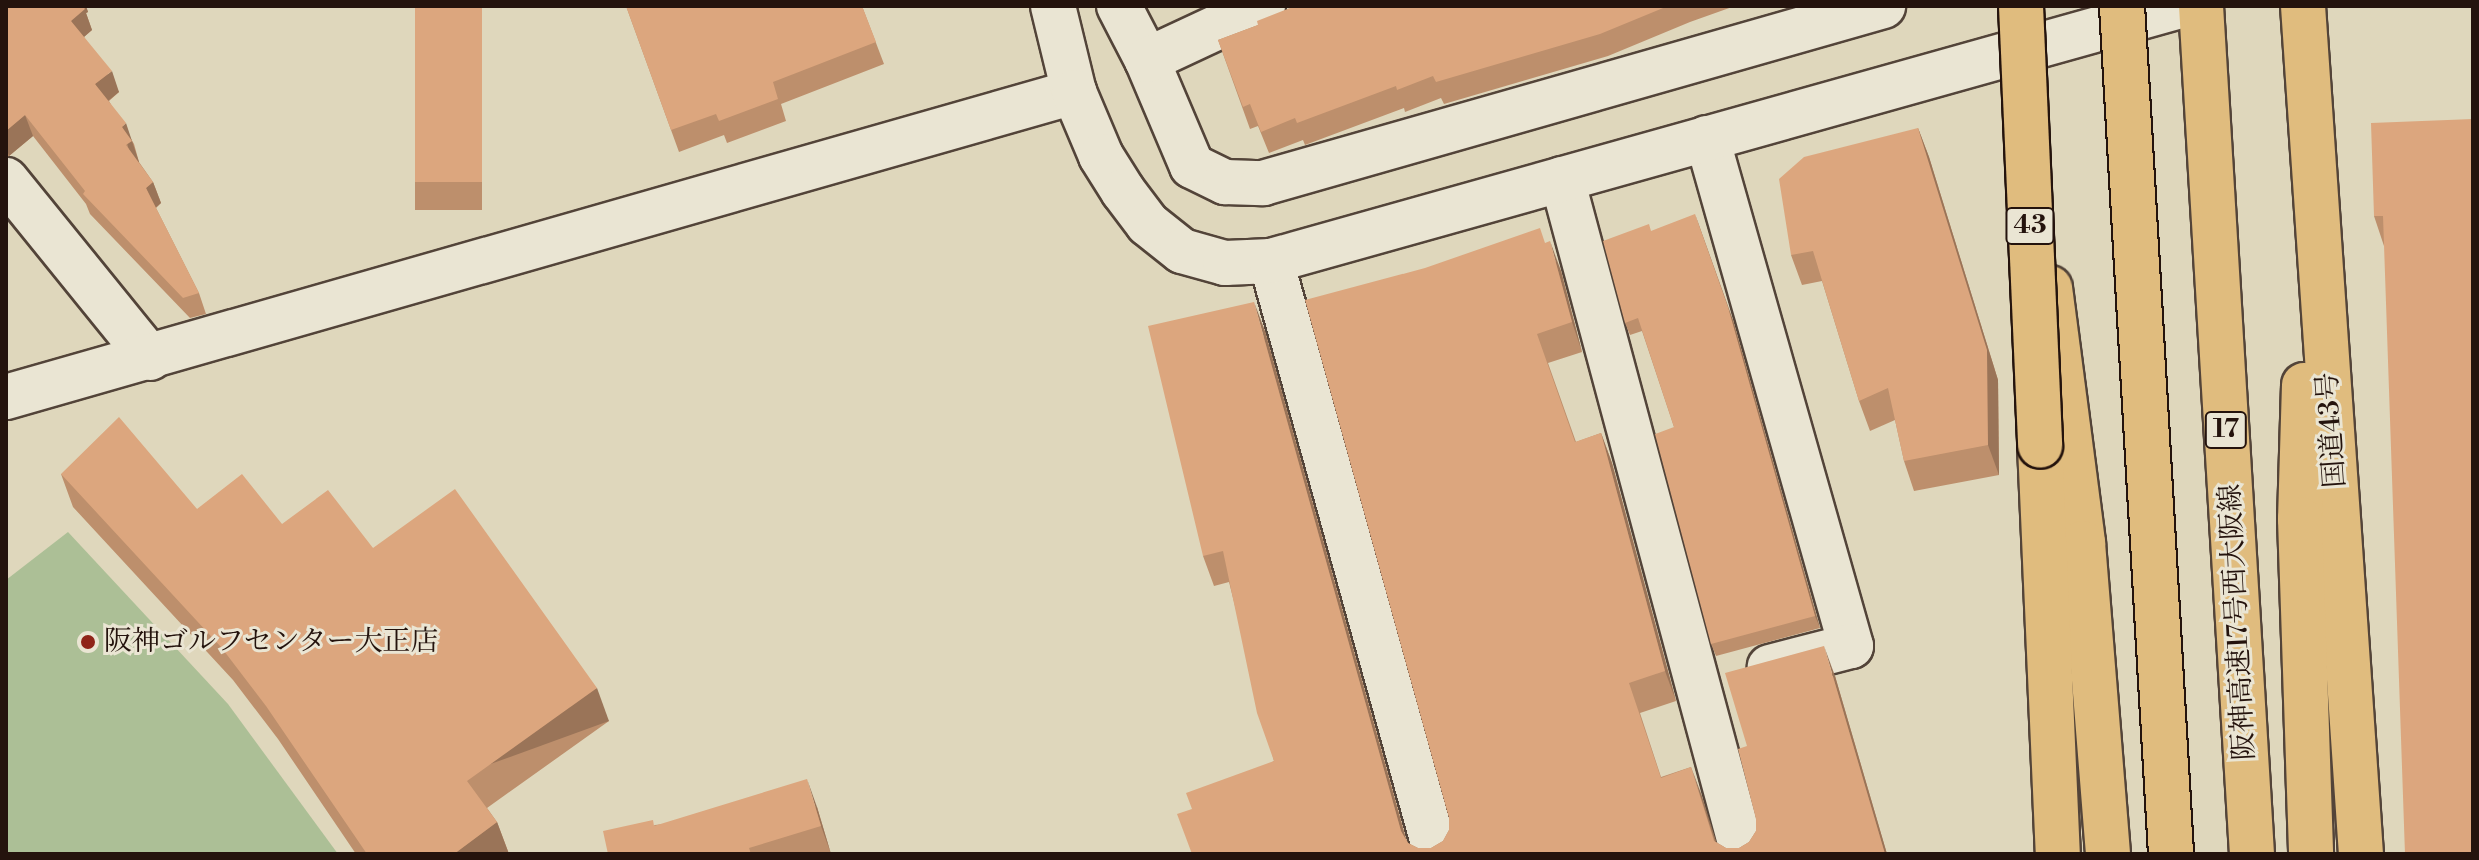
<!DOCTYPE html>
<meta charset="utf-8">
<style>
body{margin:0}
#map{position:relative;width:2479px;height:860px;overflow:hidden;background:#dfd7bc;font-family:"Libre Bodoni","Noto Serif JP",serif}
div>[style]{position:absolute}
[style*='--x']{left:calc(var(--x)*1px);top:calc(var(--y)*1px);width:calc(var(--w)*1px);rotate:calc(var(--a)*1deg)}
.green>*{inset:0;background:#acbf96}
.roads{filter:drop-shadow(2px 0 #534439) drop-shadow(-2px 0 #534439) drop-shadow(0 2px #534439) drop-shadow(0 -2px #534439)}
.street>*{height:44px;margin:-22px;padding:0 22px;transform-origin:22px;border-radius:22px;background:#eae5d3}
.secondary>*{height:44px;margin:-22px;padding:0 22px;transform-origin:22px;border-radius:22px;background:#eae5d3}
.highway>*{height:44px;margin:-22px;padding:0 22px;transform-origin:22px;border-radius:22px;background:#e0bc7e}
.bridges{filter:drop-shadow(2px 0 #24130d) drop-shadow(-2px 0 #24130d) drop-shadow(0 2px #24130d) drop-shadow(0 -2px #24130d)}
.highway-bridge>*{height:44px;margin:-22px;padding:0 22px;transform-origin:22px;border-radius:22px;background:#e0bc7e}
.wall>*{inset:0;background:#bd8f6c;transform-origin:0 0}
.shaded-wall>*{inset:0;background:#9a7458;transform-origin:0 0}
.building>*{inset:0;background:#dca67e;transform-origin:0 0}
.dots>*{width:22px;height:22px;translate:-50% -50%;box-sizing:border-box;border:4px solid #eae5d3;border-radius:50%}
span{translate:-50% -50%;white-space:nowrap;text-align:center;line-height:1.15;-webkit-text-stroke:6px #eae5d3;paint-order:stroke}
.shield-label span{padding:2px 6px;background:#eae5d3;border:2px solid;border-radius:6px;-webkit-text-stroke-width:0}
.shield-label{font-size:26px;color:#24130d;font-weight:700}
.street-label{font-size:28px;color:#24130d}
.poi-label{font-size:28px;color:#24130d}
.left{translate:0 -50%;text-align:left}
.frame{position:absolute;inset:0;border:8px solid #24130d;pointer-events:none}
</style>
<div id="map">
<div class="green">
<div style="clip-path:polygon(68px 532px,228px 704px,338px 854px,6px 854px,6px 580px)"></div>
</div>
<div class="roads">
<div class="street">
<div style="--x:1119;--y:6;--w:61;--a:62.6"></div>
<div style="--x:1147;--y:60;--w:115;--a:67"></div>
<div style="--x:1192;--y:166;--w:37;--a:26"></div>
<div style="--x:1225;--y:182;--w:38;--a:2"></div>
<div style="--x:1263;--y:183;--w:645;--a:-15.93"></div>
<div style="--x:1147;--y:60;--w:128;--a:-25"></div>
<div style="--x:1707;--y:138;--w:528;--a:74.17"></div>
<div style="--x:1851;--y:646;--w:84;--a:165.5"></div>
<div style="--x:1562;--y:179;--w:699;--a:74.99"></div>
<div style="--x:6;--y:180;--w:229;--a:51"></div>
<div style="--x:1271;--y:261;--w:616;--a:74.45"></div>
<div style="--x:6;--y:397;--w:1111;--a:-15.94"></div>
</div>
<div class="secondary">
<div style="--x:1053;--y:6;--w:89;--a:76.3"></div>
<div style="--x:1074;--y:92;--w:69;--a:67.1"></div>
<div style="--x:1101;--y:156;--w:41;--a:57.8"></div>
<div style="--x:1123;--y:191;--w:41;--a:52.9"></div>
<div style="--x:1148;--y:224;--w:43;--a:38.5"></div>
<div style="--x:1182;--y:251;--w:45;--a:15.6"></div>
<div style="--x:1225;--y:263;--w:46;--a:-2.5"></div>
<div style="--x:1271;--y:261;--w:944;--a:-15.67"></div>
</div>
<div class="highway">
<div style="--x:2201;--y:6;--w:850;--a:86.56"></div>
<div style="--x:2303;--y:6;--w:850;--a:86.09"></div>
<div style="--x:2050;--y:288;--w:257;--a:82.6"></div>
<div style="--x:2083;--y:543;--w:312;--a:85.4"></div>
<div style="--x:2304;--y:385;--w:134;--a:91.7"></div>
<div style="--x:2300;--y:519;--w:335;--a:88.1"></div>
<div style="--x:2040;--y:446;--w:408;--a:87.5"></div>
</div>
</div>
<div class="bridges">
<div class="highway-bridge">
<div style="--x:2021;--y:6;--w:440;--a:87.5"></div>
<div style="--x:2122;--y:6;--w:849;--a:86.69"></div>
</div>
</div>
<div class="wall">
<div style="clip-path:polygon(6px 6px,86px 6px,88px 12px,86px 13px,92px 30px,84px 37px,119px 92px,109px 101px,134px 144px,139px 162px,153px 182px,161px 203px,156px 208px,199px 293px,206px 314px,190px 318px,90px 214px,86px 204px,33px 136px,9px 156px,6px 157px)"></div>
<div style="left:415px;top:6px;width:67px;height:204px"></div>
<div style="clip-path:polygon(626px 6px,862px 6px,884px 64px,781px 104px,786px 121px,727px 143px,724px 135px,679px 152px)"></div>
<div style="clip-path:polygon(1295px 6px,1735px 6px,1690px 22px,1608px 56px,1444px 104px,1441px 98px,1405px 112px,1404px 108px,1305px 145px,1303px 140px,1269px 153px,1258px 126px,1250px 129px,1218px 40px,1258px 25px)"></div>
<div style="clip-path:polygon(2473px 119px,2384px 246px,2374px 216px)"></div>
<div style="clip-path:polygon(1918px 128px,1929px 157px,1998px 380px,1999px 475px,1914px 491px,1904px 461px,1895px 420px,1870px 431px,1859px 401px,1822px 281px,1802px 285px,1791px 255px)"></div>
<div style="clip-path:polygon(1651px 231px,1733px 320px,1820px 628px,1716px 656px,1711px 644px,1674px 427px,1642px 331px,1630px 335px,1625px 323px)"></div>
<div style="clip-path:polygon(1545px 243px,1561px 271px,1582px 352px,1548px 363px,1576px 442px,1601px 433px,1612px 463px,1676px 701px,1640px 713px,1661px 777px,1691px 767px,1716px 842px,1726px 848px,1739px 848px,1749px 842px,1756px 831px,1756px 819px,1747px 746px,1835px 676px,1887px 854px,1192px 854px,1192px 809px,1274px 761px,1229px 582px,1214px 586px,1203px 556px,1265px 331px,1406px 838px,1408px 843px,1418px 848px,1431px 848px,1443px 841px,1449px 830px)"></div>
<div style="clip-path:polygon(61px 474px,197px 509px,282px 524px,373px 548px,609px 721px,487px 808px,497px 822px,509px 854px,356px 854px,278px 739px,233px 680px,73px 507px)"></div>
<div style="clip-path:polygon(817px 807px,831px 854px,608px 854px,655px 825px)"></div>
</div>
<div class="shaded-wall">
<div style="clip-path:polygon(78px 6px,86px 6px,88px 12px,86px 13px,92px 30px,78px 42px,71px 21px)"></div>
<div style="clip-path:polygon(112px 71px,119px 92px,103px 105px,95px 84px)"></div>
<div style="clip-path:polygon(25px 115px,33px 136px,9px 156px,6px 147px,6px 131px)"></div>
<div style="clip-path:polygon(126px 123px,139px 162px,134px 166px,122px 127px)"></div>
<div style="clip-path:polygon(1918px 128px,1929px 157px,1998px 380px,1999px 475px,1988px 445px)"></div>
<div style="clip-path:polygon(153px 182px,161px 203px,154px 209px,146px 188px)"></div>
<div style="clip-path:polygon(1695px 214px,1733px 320px,1820px 628px,1815px 616px)"></div>
<div style="clip-path:polygon(1550px 241px,1561px 271px,1582px 352px,1572px 322px)"></div>
<div style="clip-path:polygon(1254px 302px,1265px 331px,1410px 854px,1401px 831px)"></div>
<div style="clip-path:polygon(1601px 433px,1612px 463px,1676px 701px,1665px 671px)"></div>
<div style="clip-path:polygon(1824px 646px,1835px 676px,1887px 854px,1885px 854px)"></div>
<div style="left:597px;top:688px;width:35px;height:160px;rotate:70deg"></div>
<div style="clip-path:polygon(1691px 767px,1702px 796px,1720px 854px,1719px 854px)"></div>
<div style="clip-path:polygon(807px 779px,817px 807px,831px 854px,821px 826px)"></div>
<div style="clip-path:polygon(497px 822px,509px 854px,454px 854px)"></div>
</div>
<div class="building">
<div style="clip-path:polygon(6px 6px,83px 6px,85px 9px,71px 21px,112px 71px,95px 84px,126px 123px,122px 127px,132px 141px,126px 145px,153px 182px,146px 188px,199px 293px,183px 298px,83px 194px,85px 191px,25px 115px,6px 131px)"></div>
<div style="left:415px;top:6px;width:67px;height:176px"></div>
<div style="clip-path:polygon(626px 6px,862px 6px,876px 42px,773px 82px,778px 99px,719px 121px,716px 114px,671px 130px)"></div>
<div style="clip-path:polygon(1295px 6px,1668px 6px,1600px 34px,1436px 82px,1433px 76px,1397px 90px,1396px 86px,1297px 123px,1295px 118px,1261px 132px,1250px 104px,1243px 107px,1218px 40px,1258px 25px,1257px 21px)"></div>
<div style="clip-path:polygon(2473px 119px,2473px 854px,2405px 854px,2383px 216px,2374px 216px,2371px 123px)"></div>
<div style="clip-path:polygon(1918px 128px,1987px 350px,1988px 445px,1904px 461px,1888px 388px,1859px 401px,1813px 251px,1791px 255px,1779px 179px,1804px 157px)"></div>
<div style="clip-path:polygon(1695px 214px,1728px 307px,1815px 616px,1711px 644px,1655px 434px,1674px 427px,1638px 318px,1625px 323px,1603px 241px,1649px 224px,1651px 231px)"></div>
<div style="clip-path:polygon(1540px 228px,1545px 243px,1550px 241px,1572px 322px,1537px 334px,1575px 442px,1601px 433px,1665px 671px,1629px 683px,1661px 778px,1691px 767px,1714px 841px,1726px 848px,1739px 848px,1749px 842px,1756px 831px,1756px 819px,1738px 749px,1747px 746px,1725px 673px,1824px 646px,1885px 854px,1192px 854px,1177px 814px,1192px 809px,1186px 793px,1274px 761px,1257px 713px,1223px 551px,1203px 556px,1148px 326px,1254px 302px,1401px 831px,1408px 843px,1418px 848px,1431px 848px,1443px 841px,1449px 830px,1449px 818px,1305px 300px,1425px 268px)"></div>
<div style="clip-path:polygon(119px 417px,197px 509px,242px 474px,282px 524px,328px 490px,373px 548px,455px 489px,597px 688px,467px 781px,497px 822px,454px 854px,367px 854px,266px 706px,221px 647px,61px 474px)"></div>
<div style="clip-path:polygon(807px 779px,821px 826px,749px 848px,751px 854px,608px 854px,603px 831px,653px 820px,654px 826px)"></div>
</div>
<div class="dots">
<div style="left:88px;top:642px;background:#8f2418"></div>
</div>
<div class="shield-label">
<span style="left:2030px;top:226px">43</span>
<span style="left:2226px;top:430px">17</span>
</div>
<div class="street-label">
<span style="left:2332px;top:430px;rotate:-94deg">国道43号</span>
<span style="left:2238px;top:622px;rotate:-93deg">阪神高速17号西大阪線</span>
</div>
<div class="poi-label">
<span class="left" style="left:104px;top:642px">阪神ゴルフセンター大正店</span>
</div>
<div class="frame"></div>
</div>
